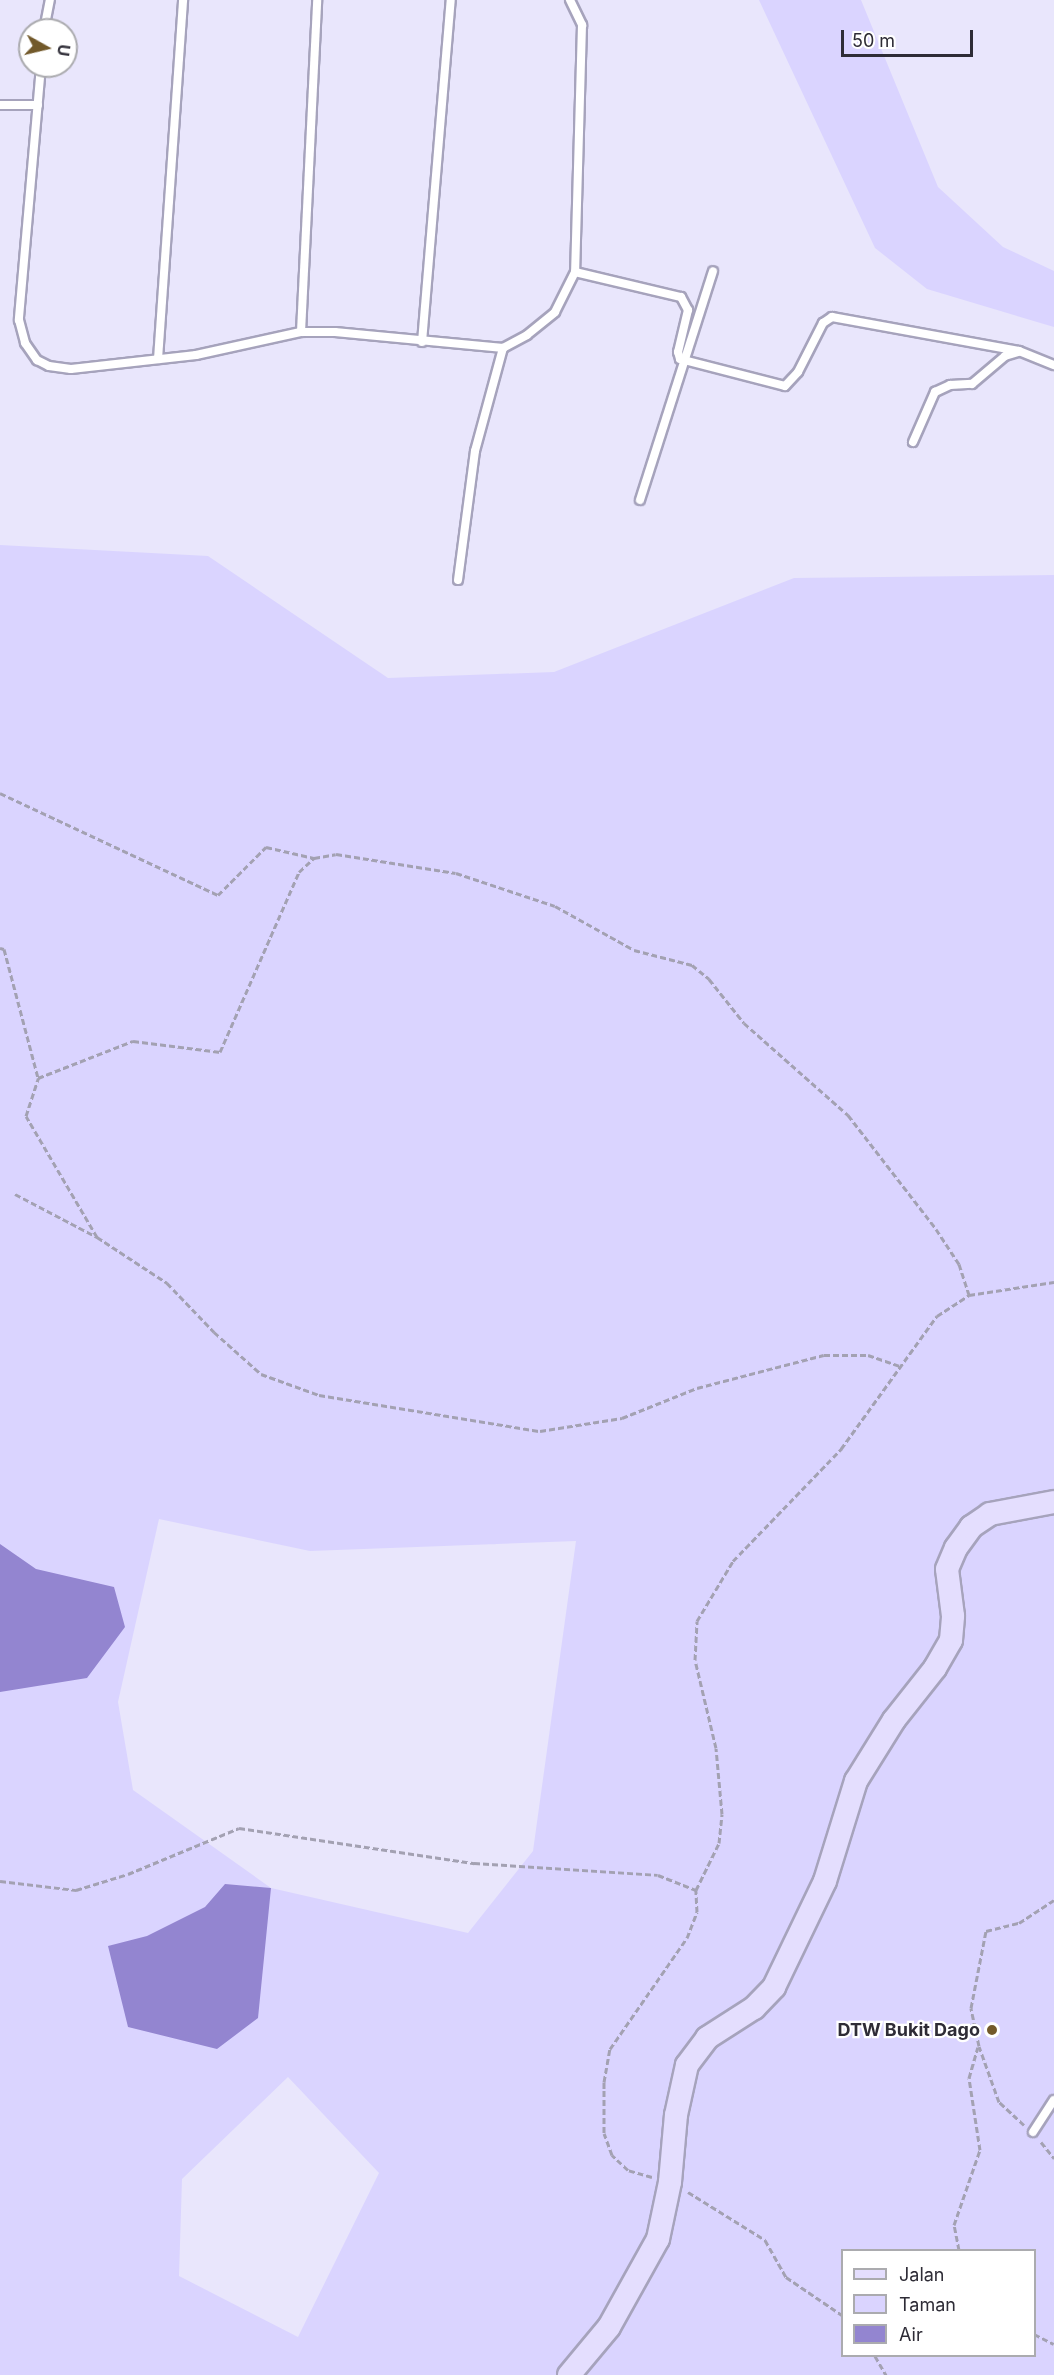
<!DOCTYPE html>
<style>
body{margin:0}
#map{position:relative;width:1054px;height:2375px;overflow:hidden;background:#e9e6fc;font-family:Inter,sans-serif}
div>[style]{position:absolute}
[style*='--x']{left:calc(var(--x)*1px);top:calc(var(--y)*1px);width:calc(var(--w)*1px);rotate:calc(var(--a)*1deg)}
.green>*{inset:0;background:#dad4ff}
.water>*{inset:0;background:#9385d0}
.path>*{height:3px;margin-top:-1.5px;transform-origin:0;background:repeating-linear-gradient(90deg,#a3a1b2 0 6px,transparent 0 9px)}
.roads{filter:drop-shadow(2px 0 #a6a3bc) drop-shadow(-2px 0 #a6a3bc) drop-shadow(0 2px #a6a3bc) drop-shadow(0 -2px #a6a3bc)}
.lane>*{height:8px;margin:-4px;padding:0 4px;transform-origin:4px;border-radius:4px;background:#fff}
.secondary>*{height:22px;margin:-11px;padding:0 11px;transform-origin:11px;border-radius:11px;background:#e4defe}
.dots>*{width:16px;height:16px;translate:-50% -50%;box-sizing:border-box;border:3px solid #fff;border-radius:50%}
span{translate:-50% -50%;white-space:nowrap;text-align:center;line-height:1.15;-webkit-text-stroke:4.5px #fff;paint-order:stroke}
.poi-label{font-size:18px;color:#2e2c36;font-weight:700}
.right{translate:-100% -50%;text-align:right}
.legend{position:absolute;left:841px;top:2249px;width:195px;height:108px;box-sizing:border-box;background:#fff;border:2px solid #ababaf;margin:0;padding:8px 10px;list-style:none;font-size:18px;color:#2e2c36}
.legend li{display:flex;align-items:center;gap:12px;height:30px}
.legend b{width:30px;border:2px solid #ababaf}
.north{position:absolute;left:18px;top:18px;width:60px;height:60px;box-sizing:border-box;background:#fff;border:2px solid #ababaf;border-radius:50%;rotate:98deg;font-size:16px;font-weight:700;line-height:24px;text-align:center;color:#2e2c36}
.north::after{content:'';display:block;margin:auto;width:21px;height:27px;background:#72592a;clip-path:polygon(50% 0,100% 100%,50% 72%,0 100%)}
.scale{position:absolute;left:841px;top:30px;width:132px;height:27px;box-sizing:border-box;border:3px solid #2e2c36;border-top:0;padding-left:8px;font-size:18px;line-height:21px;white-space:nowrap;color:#2e2c36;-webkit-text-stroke:4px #fff;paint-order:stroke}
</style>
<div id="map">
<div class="green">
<div style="clip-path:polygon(759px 0,861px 0,938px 187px,1003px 247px,1054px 271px,1054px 327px,927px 289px,875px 248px)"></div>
<div style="clip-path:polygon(evenodd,0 545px,208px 556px,388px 678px,554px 672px,794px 578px,1054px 575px,1054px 2375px,0 2375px,0 545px,159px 1519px,310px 1551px,576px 1541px,533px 1851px,468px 1933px,271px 1888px,133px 1790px,118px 1702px,159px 1519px,0 545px,288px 2077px,379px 2173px,298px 2337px,179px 2276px,182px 2179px,288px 2077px,0 545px,842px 2250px,1034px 2250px,1034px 2356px,842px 2356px,842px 2250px)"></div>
</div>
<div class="water">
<div style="clip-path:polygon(0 1544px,36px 1569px,114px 1587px,125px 1627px,87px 1678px,0 1692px)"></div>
<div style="clip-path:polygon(225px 1884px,271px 1888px,258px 2018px,217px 2049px,128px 2027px,108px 1946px,147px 1936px,205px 1907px)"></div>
</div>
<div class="path">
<div style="--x:0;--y:793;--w:241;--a:25.1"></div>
<div style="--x:218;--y:895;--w:68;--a:-45"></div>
<div style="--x:266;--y:847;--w:49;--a:12.9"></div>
<div style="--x:0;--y:948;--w:4;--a:14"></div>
<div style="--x:4;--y:949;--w:133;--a:75.2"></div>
<div style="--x:15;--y:1194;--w:93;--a:27.7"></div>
<div style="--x:97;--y:1237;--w:84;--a:33.3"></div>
<div style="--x:167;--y:1283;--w:68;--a:46.2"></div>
<div style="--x:214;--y:1332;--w:63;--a:41.8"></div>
<div style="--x:261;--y:1374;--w:62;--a:19.9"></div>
<div style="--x:319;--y:1395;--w:224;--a:9.3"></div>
<div style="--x:540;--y:1431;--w:83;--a:-9"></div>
<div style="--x:622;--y:1418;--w:81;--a:-21.8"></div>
<div style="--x:697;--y:1388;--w:131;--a:-14.6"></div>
<div style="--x:824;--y:1355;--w:44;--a:0"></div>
<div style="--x:868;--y:1355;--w:34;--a:19"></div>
<div style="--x:97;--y:1237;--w:140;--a:-120.4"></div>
<div style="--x:26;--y:1116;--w:40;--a:-72"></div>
<div style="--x:38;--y:1078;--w:102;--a:-21.3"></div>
<div style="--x:133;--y:1041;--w:88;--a:7.2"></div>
<div style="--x:220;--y:1052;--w:197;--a:-66.3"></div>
<div style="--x:299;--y:872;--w:21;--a:-43"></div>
<div style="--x:314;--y:858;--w:22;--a:-10"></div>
<div style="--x:336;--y:854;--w:121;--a:9"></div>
<div style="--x:456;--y:873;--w:104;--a:18.4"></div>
<div style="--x:555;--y:906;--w:90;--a:29.1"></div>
<div style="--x:634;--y:950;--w:60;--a:14.5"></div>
<div style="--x:692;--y:965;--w:22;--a:39"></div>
<div style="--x:709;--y:979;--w:56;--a:51.5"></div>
<div style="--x:744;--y:1023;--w:139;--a:41.5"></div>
<div style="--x:848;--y:1115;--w:144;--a:52.3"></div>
<div style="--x:936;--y:1229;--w:42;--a:56.7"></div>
<div style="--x:959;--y:1264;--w:33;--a:72"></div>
<div style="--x:0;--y:1881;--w:77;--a:6.8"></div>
<div style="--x:76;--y:1890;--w:54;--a:-17.1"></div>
<div style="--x:128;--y:1874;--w:120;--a:-22.5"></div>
<div style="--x:239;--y:1828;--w:238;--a:8.5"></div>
<div style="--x:474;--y:1863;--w:184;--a:3.7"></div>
<div style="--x:658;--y:1875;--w:41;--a:21.5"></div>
<div style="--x:1024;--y:2125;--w:34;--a:-137"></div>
<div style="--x:999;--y:2102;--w:59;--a:-109.7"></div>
<div style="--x:979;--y:2046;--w:39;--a:-102"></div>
<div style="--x:971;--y:2008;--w:78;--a:-79"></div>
<div style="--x:986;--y:1931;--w:34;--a:-14"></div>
<div style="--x:1019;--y:1923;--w:42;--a:-33.3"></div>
<div style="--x:1041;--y:2142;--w:21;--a:51"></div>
<div style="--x:652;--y:2177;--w:25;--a:-164"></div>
<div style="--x:628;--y:2170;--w:22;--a:-137"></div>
<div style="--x:612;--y:2155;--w:23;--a:-110"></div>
<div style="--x:604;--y:2133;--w:51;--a:-90"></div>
<div style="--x:604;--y:2082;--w:34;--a:-80"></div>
<div style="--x:610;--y:2049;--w:135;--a:-55.3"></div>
<div style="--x:687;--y:1938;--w:28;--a:-69"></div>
<div style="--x:697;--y:1912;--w:22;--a:-93"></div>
<div style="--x:696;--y:1890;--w:52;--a:-63.9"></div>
<div style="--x:719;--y:1843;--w:29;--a:-84"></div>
<div style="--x:722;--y:1814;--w:66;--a:-95.2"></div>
<div style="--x:716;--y:1748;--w:90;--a:-103.4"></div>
<div style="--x:695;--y:1660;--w:39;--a:-87"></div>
<div style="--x:697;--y:1621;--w:70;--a:-59"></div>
<div style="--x:733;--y:1561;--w:156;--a:-46"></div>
<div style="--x:841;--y:1449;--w:164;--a:-54.2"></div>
<div style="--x:937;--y:1316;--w:38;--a:-33"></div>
<div style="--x:969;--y:1295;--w:86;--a:-8.7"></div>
<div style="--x:688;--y:2192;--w:91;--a:31.9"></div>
<div style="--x:765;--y:2240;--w:43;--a:60.4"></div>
<div style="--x:786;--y:2277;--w:68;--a:34.2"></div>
<div style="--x:959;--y:2250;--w:25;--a:-101"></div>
<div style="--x:954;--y:2225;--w:79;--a:-70.9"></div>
<div style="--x:980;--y:2150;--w:73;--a:-98.7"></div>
<div style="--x:969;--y:2078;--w:32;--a:-74"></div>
<div style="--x:1034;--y:2334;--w:22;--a:27"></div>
<div style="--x:875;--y:2356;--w:22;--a:60"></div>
</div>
<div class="roads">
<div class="lane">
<div style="--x:570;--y:0;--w:28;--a:64"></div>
<div style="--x:582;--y:25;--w:247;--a:91.6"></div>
<div style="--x:575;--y:272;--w:109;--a:13.3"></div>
<div style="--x:681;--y:297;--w:15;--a:62"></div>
<div style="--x:688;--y:310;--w:43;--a:103.4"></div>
<div style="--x:678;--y:352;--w:7;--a:74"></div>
<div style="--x:680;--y:359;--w:108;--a:14.4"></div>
<div style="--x:785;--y:386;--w:19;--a:-47"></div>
<div style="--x:798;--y:372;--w:55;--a:-63"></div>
<div style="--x:823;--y:323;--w:11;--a:-34"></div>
<div style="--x:832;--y:317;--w:190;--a:10.3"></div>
<div style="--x:1019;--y:351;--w:38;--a:22"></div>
<div style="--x:44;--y:30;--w:31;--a:-79"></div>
<div style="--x:41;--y:66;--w:255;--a:95"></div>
<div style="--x:19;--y:320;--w:24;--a:75"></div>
<div style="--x:25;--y:343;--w:21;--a:55"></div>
<div style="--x:37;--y:360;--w:13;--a:27"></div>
<div style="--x:49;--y:366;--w:22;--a:8"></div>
<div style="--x:71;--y:369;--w:126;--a:-6.4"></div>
<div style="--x:196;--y:355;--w:107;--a:-12.4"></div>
<div style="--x:301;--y:332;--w:34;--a:0"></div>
<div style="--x:335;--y:332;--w:169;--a:5.4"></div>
<div style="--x:503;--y:348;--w:27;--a:-28"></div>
<div style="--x:527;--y:335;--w:36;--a:-39"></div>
<div style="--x:555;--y:312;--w:45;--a:-63.4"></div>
<div style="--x:0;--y:105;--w:38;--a:0"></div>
<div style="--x:301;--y:332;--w:332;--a:-87.2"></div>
<div style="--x:422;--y:342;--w:343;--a:-85.2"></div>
<div style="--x:158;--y:359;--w:360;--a:-86"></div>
<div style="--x:913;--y:442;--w:55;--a:-66.3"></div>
<div style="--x:935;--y:392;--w:17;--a:-25"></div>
<div style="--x:950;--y:385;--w:22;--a:-3"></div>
<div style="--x:972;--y:384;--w:43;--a:-40.3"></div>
<div style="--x:1005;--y:356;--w:14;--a:-17"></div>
<div style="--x:640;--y:500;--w:240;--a:-72.3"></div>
<div style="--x:458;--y:580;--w:130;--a:-82.5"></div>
<div style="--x:475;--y:451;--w:107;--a:-74.8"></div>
<div style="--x:1033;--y:2132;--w:38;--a:-57"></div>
</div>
<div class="secondary">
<div style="--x:569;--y:2375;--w:62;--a:-50.2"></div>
<div style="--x:609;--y:2327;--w:101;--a:-60.9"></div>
<div style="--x:658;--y:2239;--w:58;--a:-78.1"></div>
<div style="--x:670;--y:2182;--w:67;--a:-84.9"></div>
<div style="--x:676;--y:2115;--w:51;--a:-77.6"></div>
<div style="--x:687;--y:2065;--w:34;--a:-53"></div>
<div style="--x:707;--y:2038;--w:56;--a:-32.6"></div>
<div style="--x:754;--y:2008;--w:29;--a:-46"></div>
<div style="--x:774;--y:1987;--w:118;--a:-64.3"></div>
<div style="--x:825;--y:1881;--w:105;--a:-72.8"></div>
<div style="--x:856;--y:1781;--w:72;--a:-58.1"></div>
<div style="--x:894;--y:1720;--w:66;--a:-51.7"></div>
<div style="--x:935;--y:1668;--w:32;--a:-60"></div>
<div style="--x:951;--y:1640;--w:24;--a:-85"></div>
<div style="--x:953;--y:1616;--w:47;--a:-97.3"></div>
<div style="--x:947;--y:1569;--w:23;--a:-67"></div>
<div style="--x:956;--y:1548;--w:26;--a:-54"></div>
<div style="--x:971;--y:1527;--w:23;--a:-34"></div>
<div style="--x:990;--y:1514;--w:65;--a:-10.6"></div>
</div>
</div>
<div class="dots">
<div style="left:992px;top:2030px;background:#72592a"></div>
</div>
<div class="poi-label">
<span class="right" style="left:980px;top:2030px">DTW Bukit Dago</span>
</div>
<ul class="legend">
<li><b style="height:8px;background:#e4defe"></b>Jalan</li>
<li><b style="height:16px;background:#dad4ff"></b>Taman</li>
<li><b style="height:16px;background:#9385d0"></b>Air</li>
</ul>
<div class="north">U</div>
<div class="scale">50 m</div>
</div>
